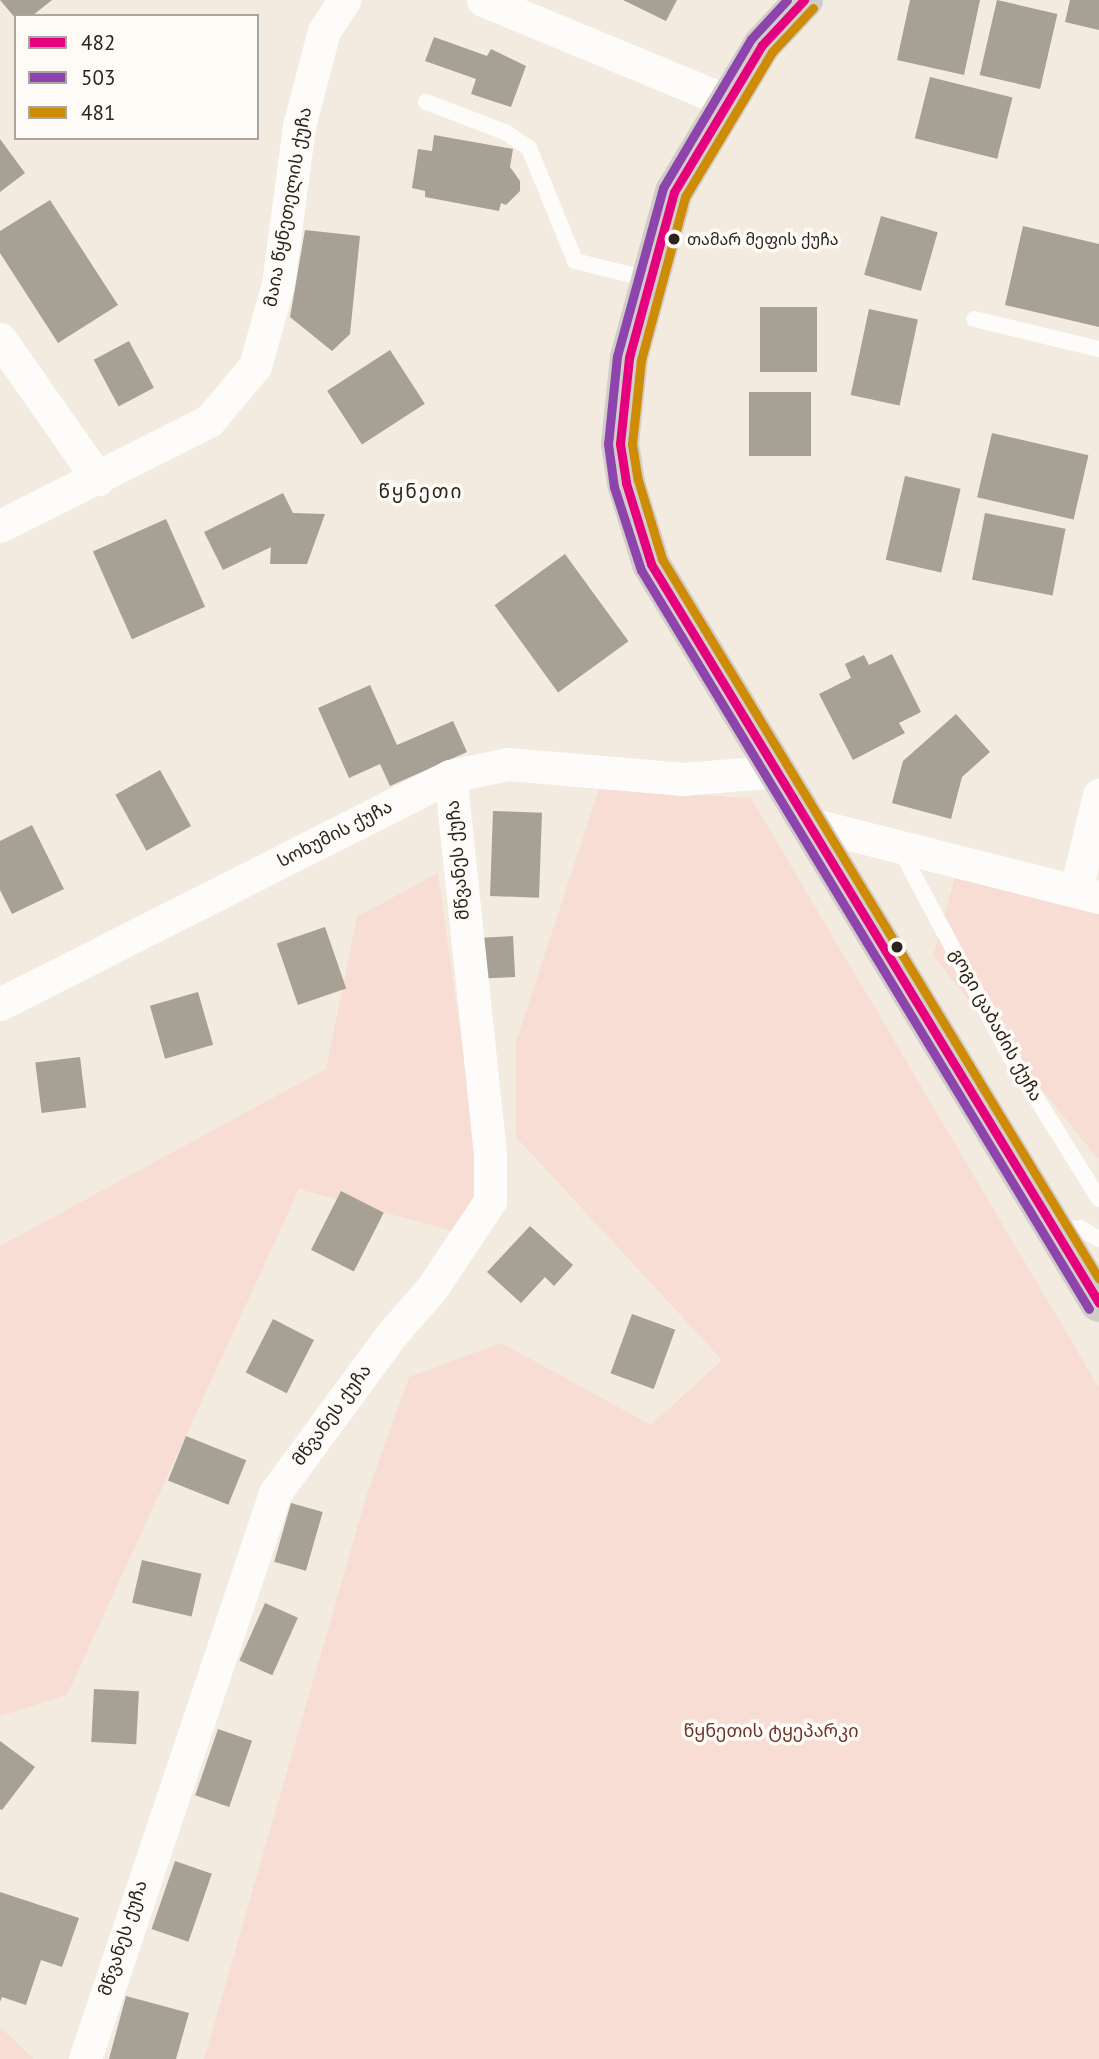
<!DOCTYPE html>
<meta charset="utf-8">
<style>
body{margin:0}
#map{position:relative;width:1099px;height:2059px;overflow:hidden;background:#f3eae0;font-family:"PT Sans","Noto Sans Georgian",sans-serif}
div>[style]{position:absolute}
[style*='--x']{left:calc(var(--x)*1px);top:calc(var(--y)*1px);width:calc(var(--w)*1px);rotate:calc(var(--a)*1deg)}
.green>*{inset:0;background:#f7ddd4}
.building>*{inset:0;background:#a7a095;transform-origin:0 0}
.service>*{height:16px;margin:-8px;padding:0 8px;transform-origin:8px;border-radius:8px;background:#fdfcfa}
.minor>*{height:33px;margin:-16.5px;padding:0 16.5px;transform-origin:16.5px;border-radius:16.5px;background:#fdfcfa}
.secondary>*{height:38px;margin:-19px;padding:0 19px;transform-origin:19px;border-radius:19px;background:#d1cdc9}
.bus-1>*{height:9px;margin:-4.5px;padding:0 4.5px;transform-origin:4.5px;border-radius:4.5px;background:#e5007d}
.bus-2>*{height:9px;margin:-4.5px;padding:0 4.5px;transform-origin:4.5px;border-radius:4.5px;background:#8e44ad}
.bus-3>*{height:9px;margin:-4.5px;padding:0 4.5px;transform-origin:4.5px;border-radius:4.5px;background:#ce8c06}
.dots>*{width:19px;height:19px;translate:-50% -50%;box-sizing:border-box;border:4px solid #fefbf7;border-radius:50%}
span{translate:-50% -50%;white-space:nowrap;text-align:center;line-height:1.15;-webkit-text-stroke:7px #fefbf7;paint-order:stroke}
.bus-label{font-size:16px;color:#2a241d}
.left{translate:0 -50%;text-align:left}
.street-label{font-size:18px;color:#2a241d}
.park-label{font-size:18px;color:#6c342b}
.neighbourhood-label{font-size:19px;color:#2a241d;letter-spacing:2px}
.legend{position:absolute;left:14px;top:14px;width:245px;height:126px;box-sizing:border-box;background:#fefbf7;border:2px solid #a9a5a0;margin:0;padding:9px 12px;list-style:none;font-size:21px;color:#2a241d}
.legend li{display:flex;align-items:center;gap:14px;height:35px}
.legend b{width:35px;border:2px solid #a9a5a0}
</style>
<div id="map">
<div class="green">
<div style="clip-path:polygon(599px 789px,751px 798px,1099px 1388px,1099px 2059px,204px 2059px,367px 1494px,409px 1377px,501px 1343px,651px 1425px,722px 1360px,516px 1137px,516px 1042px)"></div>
<div style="clip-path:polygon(959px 863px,1099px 910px,1099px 1160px,933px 956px)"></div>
<div style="clip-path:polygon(438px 873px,482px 1184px,460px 1233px,299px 1189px,67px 1695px,0 1716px,0 1246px,326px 1069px,357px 917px)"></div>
<div style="clip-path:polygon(0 2027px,34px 2059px,0 2059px)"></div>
</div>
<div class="building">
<div style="clip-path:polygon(0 0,52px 0,32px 16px,16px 16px,16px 19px)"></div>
<div style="clip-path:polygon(623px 0,677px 0,666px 21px)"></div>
<div style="clip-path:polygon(910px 0,980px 0,964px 75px,897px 60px)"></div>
<div style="left:997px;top:0;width:62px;height:77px;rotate:13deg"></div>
<div style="clip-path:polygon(1070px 0,1099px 0,1099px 30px,1065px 22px)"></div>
<div style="clip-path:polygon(434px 37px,487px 56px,491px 49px,526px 66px,511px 107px,471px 94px,476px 79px,425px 61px)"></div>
<div style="left:930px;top:77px;width:85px;height:63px;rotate:14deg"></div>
<div style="clip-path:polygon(434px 135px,513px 149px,510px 167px,520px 181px,520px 191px,506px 205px,501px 203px,499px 211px,425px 197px,425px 191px,412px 188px,418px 149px,432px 151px)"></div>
<div style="clip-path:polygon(0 139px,25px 173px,0 192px)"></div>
<div style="clip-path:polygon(50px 200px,118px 305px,58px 343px,0 253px,0 231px)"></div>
<div style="left:881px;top:216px;width:59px;height:61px;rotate:16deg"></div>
<div style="clip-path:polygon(1023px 226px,1099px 244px,1099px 327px,1005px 305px)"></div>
<div style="clip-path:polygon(305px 230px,360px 236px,350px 334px,332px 351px,290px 317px)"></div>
<div style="left:760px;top:307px;width:57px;height:65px"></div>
<div style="left:869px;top:309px;width:50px;height:88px;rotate:12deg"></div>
<div style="left:129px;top:341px;width:53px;height:40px;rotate:62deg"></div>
<div style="left:390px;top:350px;width:64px;height:75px;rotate:57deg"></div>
<div style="left:749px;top:392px;width:62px;height:64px"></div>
<div style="left:992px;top:433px;width:99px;height:66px;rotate:13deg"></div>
<div style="left:905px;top:476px;width:57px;height:86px;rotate:13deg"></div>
<div style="clip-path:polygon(283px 493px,293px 513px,325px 514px,307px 564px,270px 564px,271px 547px,223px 570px,204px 532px)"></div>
<div style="left:985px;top:513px;width:82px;height:68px;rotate:11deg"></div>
<div style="left:166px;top:519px;width:96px;height:80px;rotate:66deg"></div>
<div style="left:565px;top:554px;width:108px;height:87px;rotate:54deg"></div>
<div style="clip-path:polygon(892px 654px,921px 712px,899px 723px,905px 733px,853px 760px,819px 694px,851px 678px,845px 664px,864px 655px,869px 665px)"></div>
<div style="clip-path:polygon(370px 685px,397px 745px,453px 721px,467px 752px,390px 786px,380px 764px,349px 778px,318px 708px)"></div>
<div style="clip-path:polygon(956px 714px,990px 752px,962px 777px,951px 819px,892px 803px,903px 761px)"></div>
<div style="left:160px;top:770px;width:64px;height:51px;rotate:61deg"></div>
<div style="left:493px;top:811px;width:49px;height:85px;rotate:2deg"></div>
<div style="clip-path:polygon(32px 825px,64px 889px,12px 914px,0 890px,0 841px)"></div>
<div style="left:325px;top:927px;width:65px;height:51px;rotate:71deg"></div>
<div style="left:513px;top:936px;width:41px;height:32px;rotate:87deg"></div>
<div style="left:198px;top:992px;width:55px;height:50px;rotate:74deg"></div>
<div style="left:80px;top:1057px;width:51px;height:45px;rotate:83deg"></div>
<div style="left:341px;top:1191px;width:48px;height:66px;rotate:27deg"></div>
<div style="clip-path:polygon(530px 1226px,573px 1265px,554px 1286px,545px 1277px,521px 1303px,487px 1272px)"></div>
<div style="left:632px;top:1314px;width:46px;height:63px;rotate:20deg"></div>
<div style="left:273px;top:1319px;width:46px;height:60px;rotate:27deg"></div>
<div style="left:186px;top:1436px;width:65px;height:48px;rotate:22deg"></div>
<div style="left:291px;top:1503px;width:33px;height:61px;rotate:16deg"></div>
<div style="left:142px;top:1560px;width:61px;height:44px;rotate:13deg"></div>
<div style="left:265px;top:1603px;width:36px;height:63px;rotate:24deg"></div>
<div style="left:94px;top:1689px;width:45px;height:53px;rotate:3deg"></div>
<div style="left:218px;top:1729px;width:36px;height:70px;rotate:19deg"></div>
<div style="clip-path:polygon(0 1741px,35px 1767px,2px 1810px,0 1809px)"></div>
<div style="left:175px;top:1861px;width:39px;height:72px;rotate:19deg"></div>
<div style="clip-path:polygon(0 1892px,79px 1918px,62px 1967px,41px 1960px,26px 2005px,2px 1997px,0 2002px)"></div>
<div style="clip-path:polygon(126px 1996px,189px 2013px,176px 2059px,109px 2059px)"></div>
</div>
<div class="service">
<div style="--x:426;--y:102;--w:85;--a:20.8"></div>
<div style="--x:505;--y:132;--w:29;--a:34"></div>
<div style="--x:529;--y:148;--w:122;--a:67.8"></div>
<div style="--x:575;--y:261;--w:75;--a:13.9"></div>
<div style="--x:974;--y:319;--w:129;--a:13.5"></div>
<div style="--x:900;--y:849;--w:234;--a:62"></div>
<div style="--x:1010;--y:1056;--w:168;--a:58.1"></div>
<div style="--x:1057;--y:1229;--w:23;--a:-2"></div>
<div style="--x:1080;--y:1228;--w:22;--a:30"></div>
</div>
<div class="minor">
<div style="--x:483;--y:0;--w:264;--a:22.5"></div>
<div style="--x:0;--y:339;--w:171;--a:55"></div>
<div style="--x:0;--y:526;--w:234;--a:-26.7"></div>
<div style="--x:209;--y:421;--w:72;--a:-50.1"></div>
<div style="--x:255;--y:366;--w:85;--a:-74.3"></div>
<div style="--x:278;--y:284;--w:159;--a:-82.4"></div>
<div style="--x:299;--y:126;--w:98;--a:-75.3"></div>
<div style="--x:324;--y:31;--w:37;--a:-57"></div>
<div style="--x:810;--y:824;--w:298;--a:14.2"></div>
<div style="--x:1076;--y:890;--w:98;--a:-76.4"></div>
<div style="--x:0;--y:1004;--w:504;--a:-26.87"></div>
<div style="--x:450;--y:776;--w:59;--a:-11.7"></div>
<div style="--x:508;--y:764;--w:176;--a:4.9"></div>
<div style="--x:683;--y:779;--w:95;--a:-4.8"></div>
<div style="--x:85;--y:2059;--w:597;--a:-71.44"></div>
<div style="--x:275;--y:1493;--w:197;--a:-53.7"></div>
<div style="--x:392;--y:1334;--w:61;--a:-49"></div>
<div style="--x:432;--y:1288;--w:105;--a:-56.3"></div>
<div style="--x:490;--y:1201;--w:47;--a:-90"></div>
<div style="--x:490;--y:1154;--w:380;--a:-96"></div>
</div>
<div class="secondary">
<div style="--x:804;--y:0;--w:62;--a:133"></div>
<div style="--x:762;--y:45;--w:171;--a:120.9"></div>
<div style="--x:674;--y:192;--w:172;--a:105.2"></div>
<div style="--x:629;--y:358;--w:86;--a:96"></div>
<div style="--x:620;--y:444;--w:39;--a:81"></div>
<div style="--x:626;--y:483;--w:85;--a:72.8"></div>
<div style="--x:651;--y:564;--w:864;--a:58.77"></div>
</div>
<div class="bus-1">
<div style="--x:804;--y:0;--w:62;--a:133"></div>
<div style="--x:762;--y:45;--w:171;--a:120.9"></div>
<div style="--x:674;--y:192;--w:172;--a:105.2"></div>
<div style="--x:629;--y:358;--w:86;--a:96"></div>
<div style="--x:620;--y:444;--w:39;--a:81"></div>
<div style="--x:626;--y:483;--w:85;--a:72.8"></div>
<div style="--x:651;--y:564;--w:864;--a:58.77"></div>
</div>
<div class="bus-2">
<div style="--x:787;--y:0;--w:53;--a:132.7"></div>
<div style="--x:751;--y:39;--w:173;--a:120.6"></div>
<div style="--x:663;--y:188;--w:174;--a:105.3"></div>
<div style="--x:617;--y:356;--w:88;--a:95.8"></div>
<div style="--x:608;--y:444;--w:43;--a:82.1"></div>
<div style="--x:614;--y:487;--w:87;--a:72"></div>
<div style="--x:641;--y:570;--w:864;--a:58.77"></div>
</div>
<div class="bus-3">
<div style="--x:813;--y:8;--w:60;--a:133"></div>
<div style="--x:772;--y:52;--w:169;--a:121"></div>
<div style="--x:685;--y:197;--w:169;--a:105.1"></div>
<div style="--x:641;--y:360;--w:84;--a:96.1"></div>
<div style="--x:632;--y:444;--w:36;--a:81"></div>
<div style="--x:638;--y:480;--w:83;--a:73.1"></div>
<div style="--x:662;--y:559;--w:842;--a:58.74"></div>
</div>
<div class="dots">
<div style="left:674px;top:239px;background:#2a241d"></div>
<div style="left:897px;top:947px;background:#2a241d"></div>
</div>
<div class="bus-label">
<span class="left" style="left:687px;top:239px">თამარ მეფის ქუჩა</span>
</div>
<div class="street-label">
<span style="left:288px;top:207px;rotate:-80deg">მაია წყნეთელის ქუჩა</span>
<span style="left:335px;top:834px;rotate:-27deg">სოხუმის ქუჩა</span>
<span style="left:458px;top:860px;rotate:-95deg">მწვანეს ქუჩა</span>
<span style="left:996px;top:1025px;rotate:61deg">გოგი ცაბაძის ქუჩა</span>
<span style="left:332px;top:1415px;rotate:-54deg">მწვანეს ქუჩა</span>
<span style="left:123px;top:1938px;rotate:-72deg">მწვანეს ქუჩა</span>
</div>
<div class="park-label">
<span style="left:771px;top:1731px">წყნეთის ტყეპარკი</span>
</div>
<div class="neighbourhood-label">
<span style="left:421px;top:492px">წყნეთი</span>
</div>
<ul class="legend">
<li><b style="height:9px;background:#e5007d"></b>482</li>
<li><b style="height:9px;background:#8e44ad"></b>503</li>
<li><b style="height:9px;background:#ce8c06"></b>481</li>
</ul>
</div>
